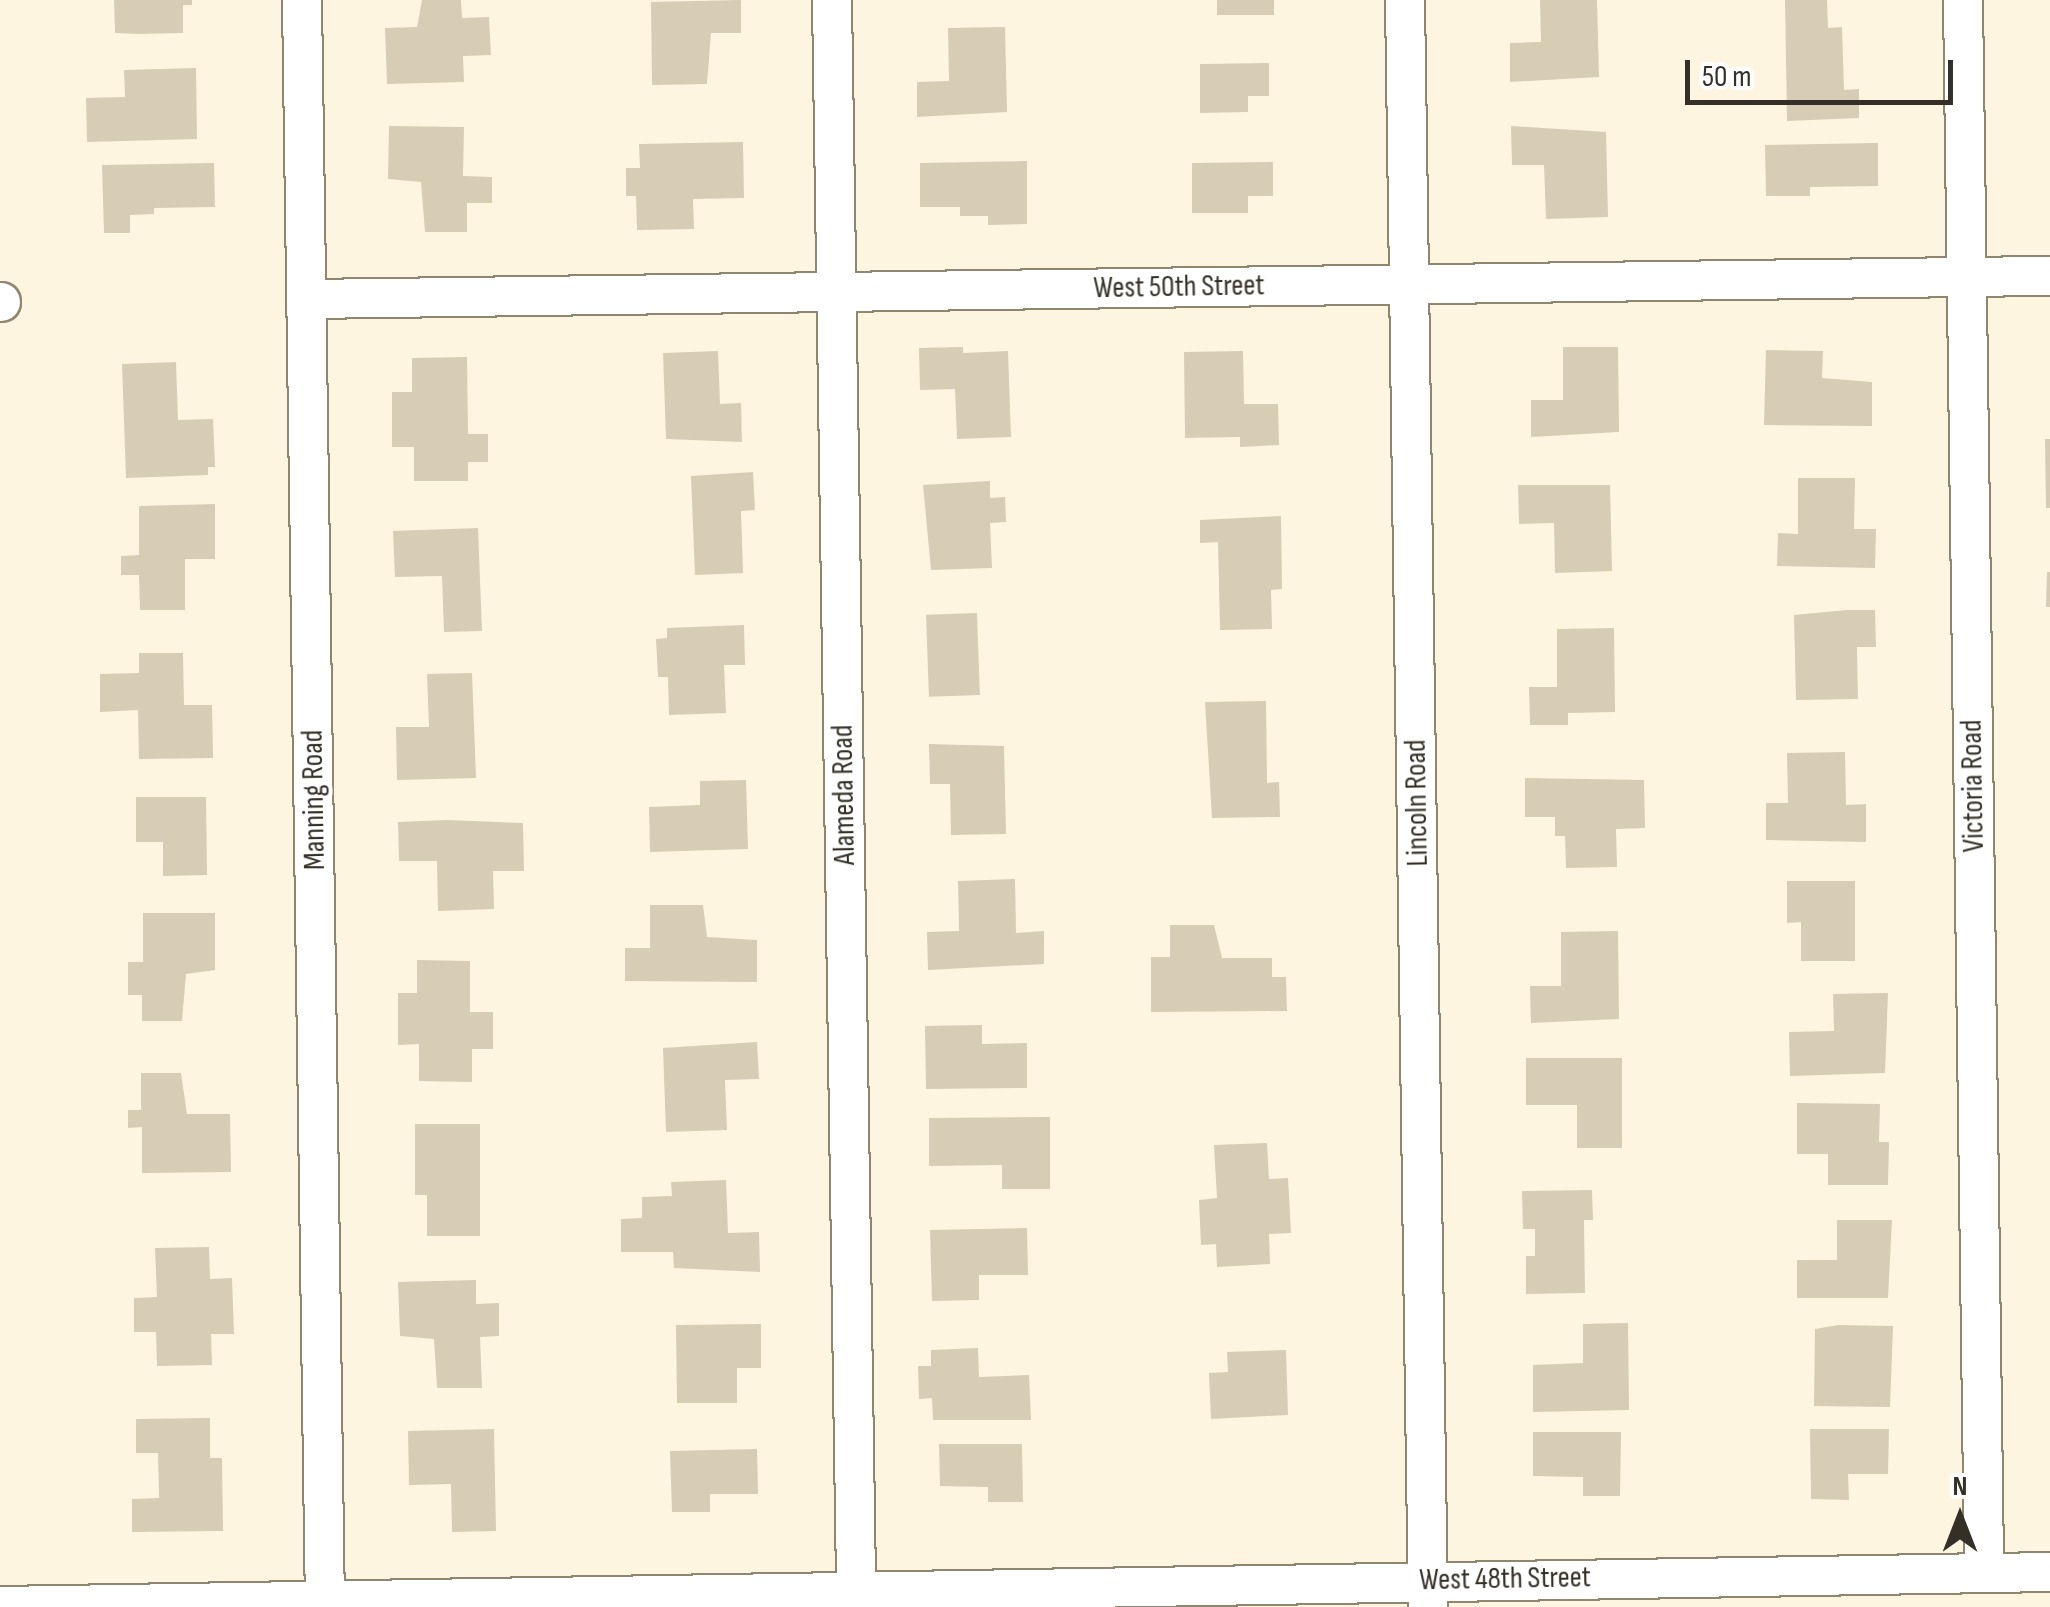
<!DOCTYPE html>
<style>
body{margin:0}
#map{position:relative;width:2050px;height:1607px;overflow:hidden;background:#fef5e1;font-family:"Sofia Sans Condensed",sans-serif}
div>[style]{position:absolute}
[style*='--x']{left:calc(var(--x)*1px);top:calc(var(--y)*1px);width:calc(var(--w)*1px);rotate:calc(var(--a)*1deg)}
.building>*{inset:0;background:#d7ccb4;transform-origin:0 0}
.roads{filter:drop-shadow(2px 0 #90856f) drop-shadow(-2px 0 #90856f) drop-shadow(0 2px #90856f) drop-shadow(0 -2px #90856f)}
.minor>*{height:38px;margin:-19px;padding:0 19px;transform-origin:19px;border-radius:19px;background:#fff}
span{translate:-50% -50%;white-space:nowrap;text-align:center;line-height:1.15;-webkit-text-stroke:8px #fff;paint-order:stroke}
.street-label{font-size:30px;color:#343027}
.north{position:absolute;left:1910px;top:1467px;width:100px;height:100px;-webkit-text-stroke:8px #fff;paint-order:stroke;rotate:0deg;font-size:28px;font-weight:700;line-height:40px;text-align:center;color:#343027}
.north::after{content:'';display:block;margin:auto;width:35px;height:45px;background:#343027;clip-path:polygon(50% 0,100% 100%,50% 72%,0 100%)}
.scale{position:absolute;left:1685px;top:60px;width:268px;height:45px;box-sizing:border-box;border:5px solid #343027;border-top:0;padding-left:12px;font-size:30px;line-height:35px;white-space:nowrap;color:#343027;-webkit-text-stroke:8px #fff;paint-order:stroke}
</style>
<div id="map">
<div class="building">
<div style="clip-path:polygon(114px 0,192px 0,192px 5px,183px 5px,183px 33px,138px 34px,115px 33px)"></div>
<div style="clip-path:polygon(422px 0,461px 0,462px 18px,489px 17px,491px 55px,463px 56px,464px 82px,387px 84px,385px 28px,417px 27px)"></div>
<div style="clip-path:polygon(741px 0,741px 33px,711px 33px,707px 84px,652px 85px,651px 2px)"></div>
<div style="left:1217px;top:0;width:57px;height:15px"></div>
<div style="clip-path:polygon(1540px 0,1597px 0,1599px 77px,1510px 82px,1510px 43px,1541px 42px)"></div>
<div style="clip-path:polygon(1785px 0,1827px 0,1828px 28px,1842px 27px,1844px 90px,1859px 89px,1859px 118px,1787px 121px)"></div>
<div style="clip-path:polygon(1005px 27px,1007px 112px,917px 117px,917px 82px,949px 81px,948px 28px)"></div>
<div style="clip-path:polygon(1269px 63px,1269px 96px,1248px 96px,1248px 112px,1200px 113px,1200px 64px)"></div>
<div style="clip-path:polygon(196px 68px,197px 139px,87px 142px,86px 98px,125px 97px,124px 70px)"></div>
<div style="clip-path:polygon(389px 126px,464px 127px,463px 176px,492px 177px,492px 203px,467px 203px,467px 232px,425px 232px,421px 182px,388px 179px)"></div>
<div style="clip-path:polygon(1511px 126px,1606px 132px,1608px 217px,1546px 219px,1544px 165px,1512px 165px)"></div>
<div style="clip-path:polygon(743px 142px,744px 198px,693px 199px,694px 229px,637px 230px,636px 196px,626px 196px,626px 168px,640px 168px,639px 144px)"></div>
<div style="clip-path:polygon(1878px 143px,1878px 186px,1810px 187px,1810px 196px,1766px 196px,1765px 145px)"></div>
<div style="clip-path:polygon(1027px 161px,1027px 224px,988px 225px,988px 216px,960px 216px,960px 207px,920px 207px,920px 163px)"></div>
<div style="clip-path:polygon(1273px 162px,1273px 196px,1248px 196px,1248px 213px,1192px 213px,1192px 163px)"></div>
<div style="clip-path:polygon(214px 163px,215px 207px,154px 208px,154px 214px,130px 215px,130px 233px,104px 233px,102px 165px)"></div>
<div style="clip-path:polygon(963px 347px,963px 353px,1008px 351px,1011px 437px,957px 439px,955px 389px,920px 390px,919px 348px)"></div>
<div style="clip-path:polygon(1563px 347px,1618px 347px,1619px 432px,1531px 437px,1531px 400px,1563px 400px)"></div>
<div style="clip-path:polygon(1766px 350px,1823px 351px,1822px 378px,1872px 382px,1872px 426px,1764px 425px)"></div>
<div style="clip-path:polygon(718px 351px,720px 404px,741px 403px,742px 442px,666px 439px,663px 353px)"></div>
<div style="clip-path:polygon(1243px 351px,1244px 404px,1278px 404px,1279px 445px,1240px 447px,1240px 437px,1185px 438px,1184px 352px)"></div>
<div style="clip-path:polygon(467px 357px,468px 434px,488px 434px,488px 462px,468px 462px,468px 481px,414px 481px,414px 447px,392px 447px,392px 392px,412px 392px,412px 358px)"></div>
<div style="clip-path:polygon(176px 362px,178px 420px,213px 419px,215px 467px,208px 467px,208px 475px,126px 478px,122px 364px)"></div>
<div style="clip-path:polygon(2045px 439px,2050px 439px,2050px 508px,2046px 508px)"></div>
<div style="clip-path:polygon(753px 472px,755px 510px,741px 511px,743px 573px,695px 575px,691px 476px)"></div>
<div style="clip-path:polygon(1798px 478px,1855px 478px,1854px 529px,1876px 529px,1875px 568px,1777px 566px,1778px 533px,1798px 534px)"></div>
<div style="clip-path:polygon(990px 481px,990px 498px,1005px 497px,1006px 522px,990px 523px,992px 568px,931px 570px,923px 485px)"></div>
<div style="clip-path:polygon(1518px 485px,1610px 485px,1612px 571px,1555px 573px,1554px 523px,1519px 524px)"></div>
<div style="clip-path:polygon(215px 504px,215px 559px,185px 559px,185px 610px,140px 610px,139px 575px,121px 575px,121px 556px,139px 555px,139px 506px)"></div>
<div style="clip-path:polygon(1281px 516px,1282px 589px,1271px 590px,1272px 629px,1220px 630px,1218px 542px,1200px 543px,1200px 520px)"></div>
<div style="clip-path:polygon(478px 528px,482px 631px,444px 632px,442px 576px,395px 577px,393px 531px)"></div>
<div style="clip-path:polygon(2047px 572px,2050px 572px,2050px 607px,2046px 607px)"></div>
<div style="clip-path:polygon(1847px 610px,1875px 610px,1876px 647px,1857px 647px,1858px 699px,1796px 700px,1794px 615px)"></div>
<div style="left:977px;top:613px;width:82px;height:51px;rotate:88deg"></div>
<div style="clip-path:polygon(744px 625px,745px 665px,724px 665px,726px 713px,669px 715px,668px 677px,658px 677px,656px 639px,667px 638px,667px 628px)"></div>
<div style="clip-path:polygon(1614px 628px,1615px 712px,1568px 713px,1568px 725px,1530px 725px,1529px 687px,1557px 687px,1557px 629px)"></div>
<div style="clip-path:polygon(139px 653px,183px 653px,184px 705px,212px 705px,213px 758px,139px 759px,138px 710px,100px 712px,100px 674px,139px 673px)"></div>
<div style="clip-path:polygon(472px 673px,476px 778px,397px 780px,396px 727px,429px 727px,427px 674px)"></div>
<div style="clip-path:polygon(1266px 701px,1267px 783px,1279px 782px,1280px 817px,1212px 818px,1205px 702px)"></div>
<div style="clip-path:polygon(929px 744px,1004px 746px,1006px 834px,951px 835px,950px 784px,930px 784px)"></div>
<div style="clip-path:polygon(1845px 752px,1846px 805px,1866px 804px,1866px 842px,1766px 840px,1766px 803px,1788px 803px,1787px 753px)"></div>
<div style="clip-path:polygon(1525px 778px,1644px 780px,1645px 828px,1616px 829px,1617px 867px,1566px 868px,1565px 836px,1555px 836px,1555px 817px,1525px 817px)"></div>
<div style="clip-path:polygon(746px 780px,748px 849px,650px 852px,649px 807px,700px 805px,700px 781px)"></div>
<div style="clip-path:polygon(136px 797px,206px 797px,207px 875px,163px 876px,163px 842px,136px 842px)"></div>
<div style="clip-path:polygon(447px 820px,523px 823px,524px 871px,493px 871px,494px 909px,438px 911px,437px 861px,399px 861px,398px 822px)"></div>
<div style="clip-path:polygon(1015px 879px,1016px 933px,1044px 931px,1044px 964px,928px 970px,927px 932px,959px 931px,958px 881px)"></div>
<div style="clip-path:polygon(1787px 881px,1855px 881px,1855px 961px,1801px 961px,1801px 922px,1787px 923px)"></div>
<div style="clip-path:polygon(650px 905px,703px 905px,707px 937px,757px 940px,757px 982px,625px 981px,625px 948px,650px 948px)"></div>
<div style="clip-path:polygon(143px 913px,215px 913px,215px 970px,186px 974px,182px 1021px,142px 1021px,142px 995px,128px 995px,128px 962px,143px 962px)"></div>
<div style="clip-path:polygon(1170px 925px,1214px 925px,1222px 958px,1272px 958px,1272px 977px,1286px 977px,1287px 1011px,1151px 1012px,1151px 957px,1170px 957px)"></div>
<div style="clip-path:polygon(1618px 931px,1619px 1019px,1531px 1023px,1530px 986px,1561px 986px,1561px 932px)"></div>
<div style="clip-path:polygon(417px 960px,470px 961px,470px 1012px,493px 1012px,493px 1049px,472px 1049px,472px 1082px,419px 1081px,419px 1044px,398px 1045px,398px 993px,417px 993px)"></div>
<div style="clip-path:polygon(1888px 993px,1885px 1073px,1790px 1076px,1789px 1032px,1834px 1031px,1833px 994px)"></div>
<div style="clip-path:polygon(982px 1025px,982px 1044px,1027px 1043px,1027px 1088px,926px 1089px,925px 1026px)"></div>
<div style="clip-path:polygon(757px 1042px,759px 1079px,725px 1080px,727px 1130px,666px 1132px,663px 1048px)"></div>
<div style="clip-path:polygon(1526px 1058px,1622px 1058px,1622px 1148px,1577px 1148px,1577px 1105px,1526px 1105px)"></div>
<div style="clip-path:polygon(141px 1073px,181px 1073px,187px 1114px,230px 1114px,231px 1172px,142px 1173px,142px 1127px,128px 1128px,128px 1110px,141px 1110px)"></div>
<div style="clip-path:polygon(1797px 1103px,1880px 1104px,1879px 1142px,1889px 1142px,1888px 1185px,1828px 1185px,1828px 1154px,1797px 1154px)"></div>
<div style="clip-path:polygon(1050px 1117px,1050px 1189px,1002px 1189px,1002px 1165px,929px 1166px,929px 1118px)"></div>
<div style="clip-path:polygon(415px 1124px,480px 1124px,480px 1236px,427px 1236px,427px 1195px,415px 1195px)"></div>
<div style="clip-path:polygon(1267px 1143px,1269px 1179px,1288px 1178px,1291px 1233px,1269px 1234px,1270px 1264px,1217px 1267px,1216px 1244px,1201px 1245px,1199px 1200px,1217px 1198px,1214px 1145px)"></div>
<div style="clip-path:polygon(726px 1180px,728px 1233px,759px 1232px,760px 1272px,674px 1268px,673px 1252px,621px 1252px,621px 1219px,642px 1218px,642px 1197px,672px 1196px,671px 1182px)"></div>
<div style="clip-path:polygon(1592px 1190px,1593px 1220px,1584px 1220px,1585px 1293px,1526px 1294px,1526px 1256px,1535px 1256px,1535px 1229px,1523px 1229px,1522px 1191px)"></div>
<div style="clip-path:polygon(1837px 1220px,1892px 1220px,1888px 1298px,1797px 1298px,1797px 1260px,1837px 1260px)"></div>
<div style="clip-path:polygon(1027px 1228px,1028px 1275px,979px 1275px,979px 1300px,932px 1301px,930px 1230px)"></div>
<div style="clip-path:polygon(209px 1247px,210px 1279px,232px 1278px,234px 1334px,211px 1334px,212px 1365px,157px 1366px,156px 1332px,134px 1332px,134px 1298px,157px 1297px,155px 1248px)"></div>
<div style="clip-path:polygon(476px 1280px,476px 1304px,499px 1303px,499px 1336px,480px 1337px,482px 1388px,437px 1388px,434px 1339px,400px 1336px,398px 1282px)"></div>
<div style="clip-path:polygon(1628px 1323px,1629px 1410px,1533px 1412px,1533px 1365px,1583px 1363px,1583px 1324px)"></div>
<div style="clip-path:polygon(761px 1324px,761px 1368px,737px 1368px,737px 1403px,677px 1403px,676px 1325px)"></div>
<div style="clip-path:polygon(1838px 1325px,1893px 1326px,1890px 1407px,1814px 1406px,1815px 1329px)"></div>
<div style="clip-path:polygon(978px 1348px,979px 1377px,1029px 1375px,1031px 1420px,933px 1420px,932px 1398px,919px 1399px,918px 1366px,931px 1366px,931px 1350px)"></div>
<div style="clip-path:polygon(1286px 1350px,1288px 1415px,1211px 1419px,1209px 1373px,1228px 1372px,1227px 1352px)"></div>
<div style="clip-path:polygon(210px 1418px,210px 1458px,222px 1458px,223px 1531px,132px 1532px,132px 1499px,159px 1498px,158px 1453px,136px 1453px,136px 1419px)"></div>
<div style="clip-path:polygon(494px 1429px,496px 1531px,452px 1532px,451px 1484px,409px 1485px,408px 1431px)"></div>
<div style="clip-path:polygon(1810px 1429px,1889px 1429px,1888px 1474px,1848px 1474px,1849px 1500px,1811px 1499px)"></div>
<div style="clip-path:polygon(1533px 1432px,1621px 1432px,1620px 1496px,1583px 1496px,1583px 1477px,1533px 1476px)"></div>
<div style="clip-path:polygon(939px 1444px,1022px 1444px,1023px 1502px,988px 1502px,988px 1487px,940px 1486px)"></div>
<div style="clip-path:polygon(757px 1449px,758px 1494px,710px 1494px,710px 1512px,672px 1512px,670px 1451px)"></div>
</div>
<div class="roads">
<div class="minor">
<div style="--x:302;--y:0;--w:1600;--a:89.18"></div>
<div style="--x:832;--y:0;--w:1589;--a:89.13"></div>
<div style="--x:1405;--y:0;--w:1607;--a:89.18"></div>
<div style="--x:1963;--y:0;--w:1572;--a:89.23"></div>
<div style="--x:307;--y:299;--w:1743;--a:-0.76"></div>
<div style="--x:0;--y:302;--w:1;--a:0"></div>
<div style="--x:0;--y:1606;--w:2050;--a:-0.95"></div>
</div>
</div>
<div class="street-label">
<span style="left:1179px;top:287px;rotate:-1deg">West 50th Street</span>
<span style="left:1973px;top:786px;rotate:-91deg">Victoria Road</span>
<span style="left:844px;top:795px;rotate:-91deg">Alameda Road</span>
<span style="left:314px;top:800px;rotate:-91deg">Manning Road</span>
<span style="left:1417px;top:803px;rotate:-91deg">Lincoln Road</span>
<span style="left:1505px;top:1579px;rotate:-1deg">West 48th Street</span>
</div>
<div class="north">N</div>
<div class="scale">50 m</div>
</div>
